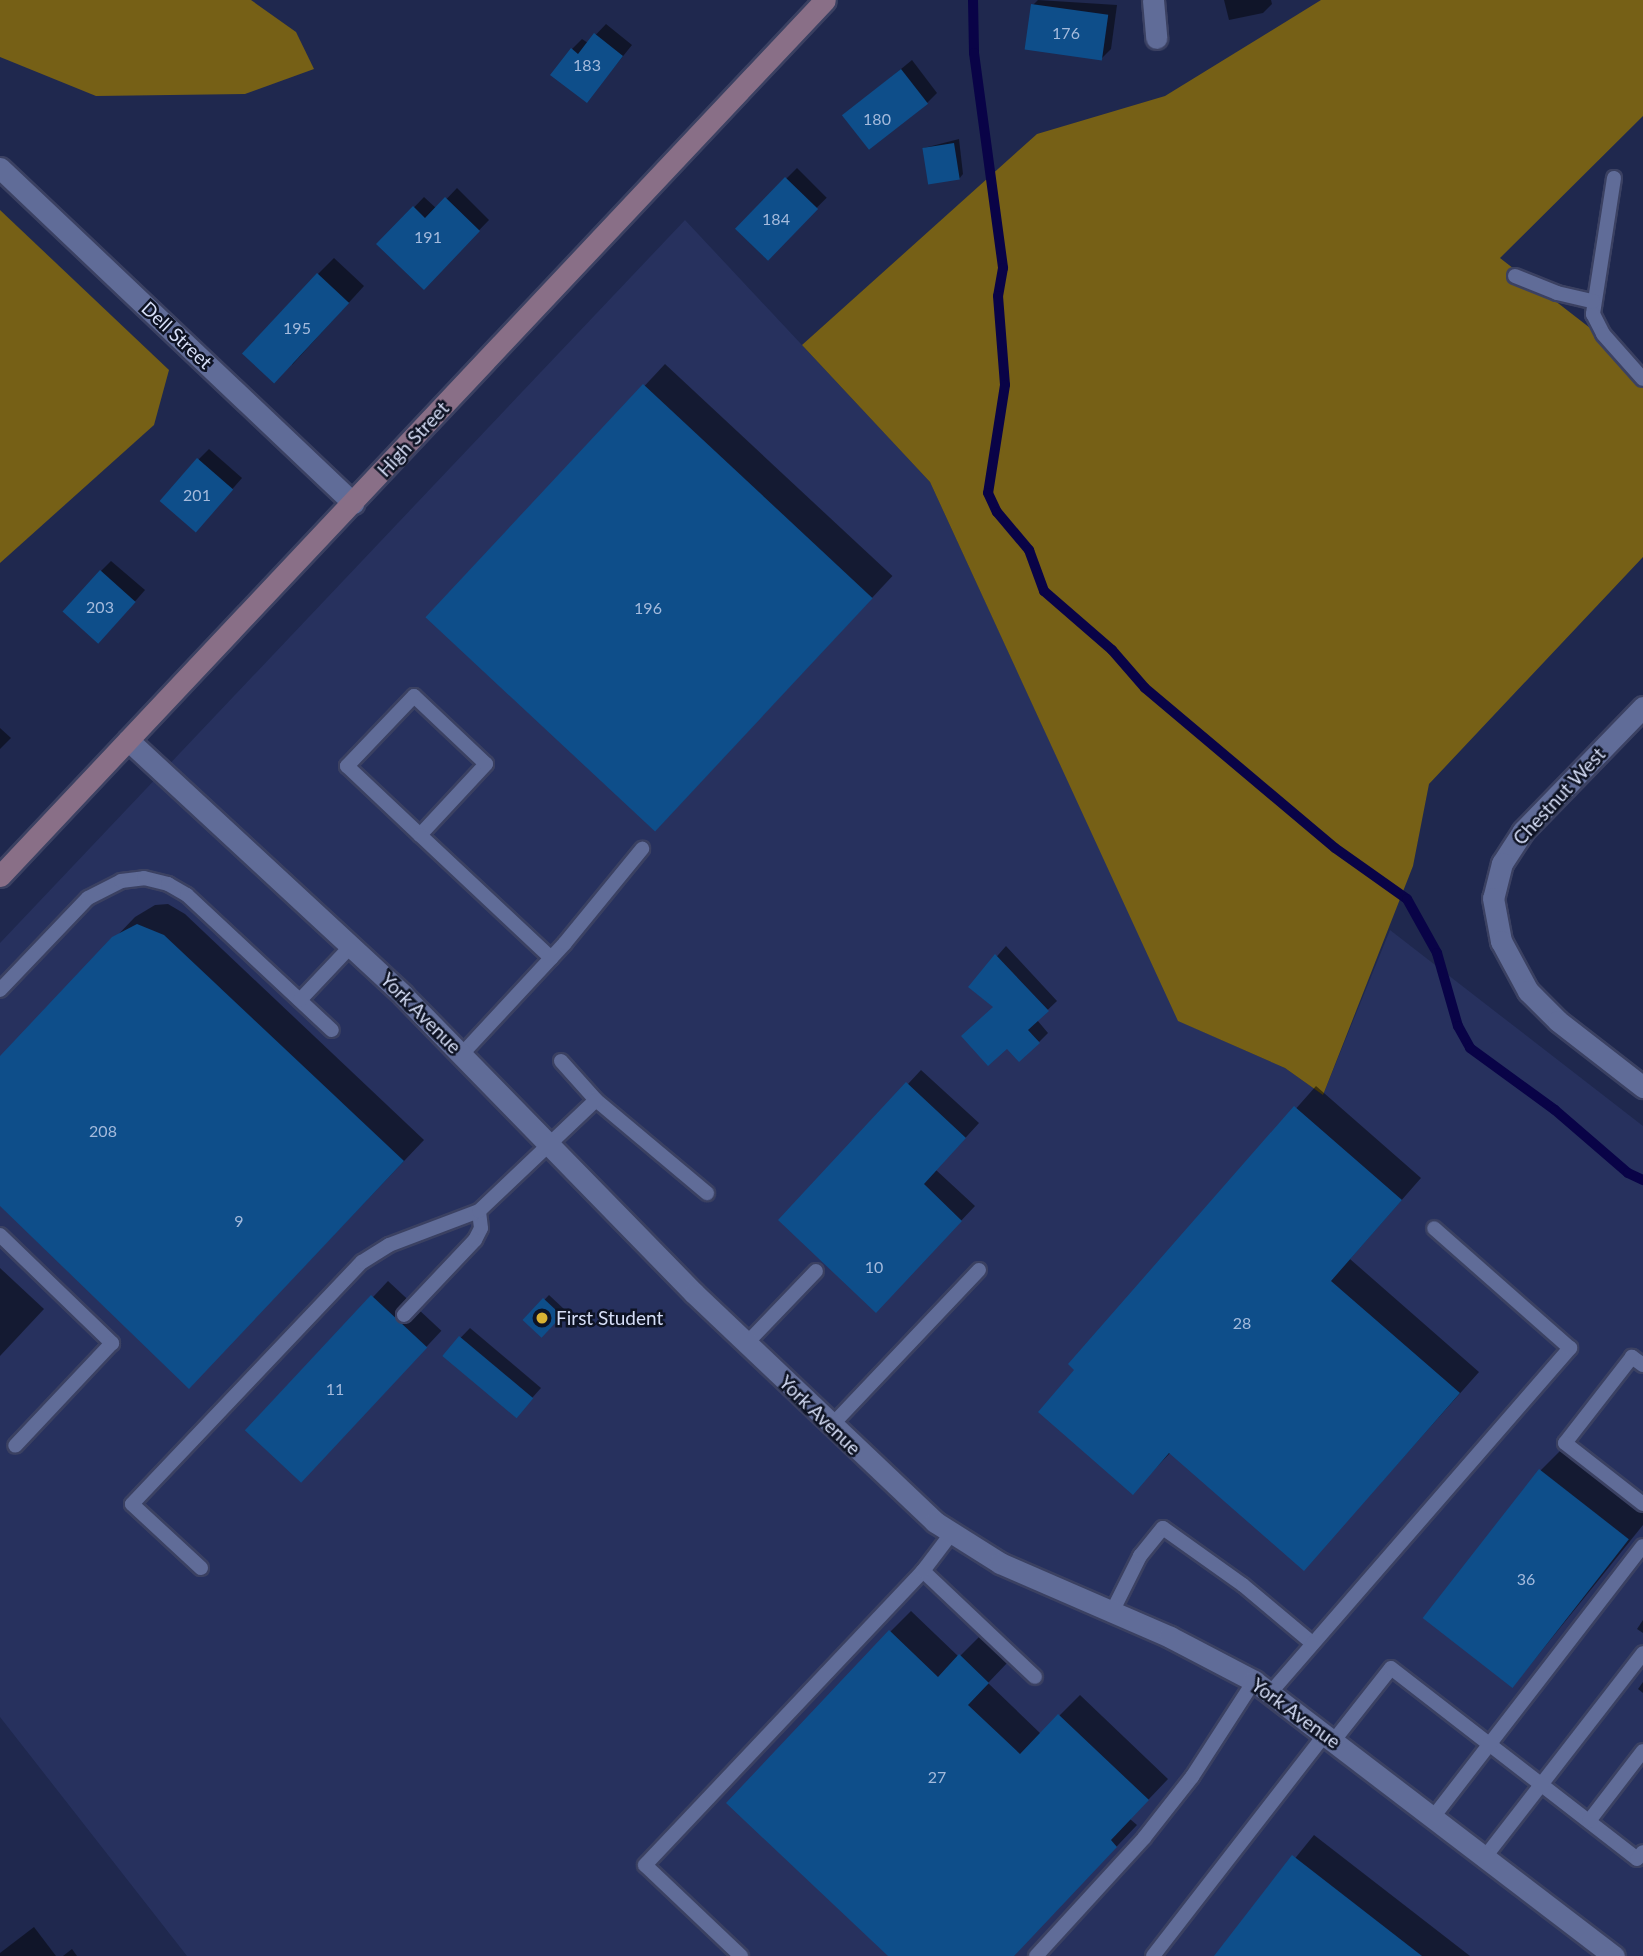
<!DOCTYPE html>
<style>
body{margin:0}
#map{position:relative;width:1643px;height:1956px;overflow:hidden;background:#1f284e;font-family:Lato,sans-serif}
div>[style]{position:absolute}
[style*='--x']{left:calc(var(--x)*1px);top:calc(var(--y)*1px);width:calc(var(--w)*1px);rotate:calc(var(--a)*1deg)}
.built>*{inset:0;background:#27315e}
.forest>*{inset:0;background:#766016}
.shadow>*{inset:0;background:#0007;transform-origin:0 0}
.stream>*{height:10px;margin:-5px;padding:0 5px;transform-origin:5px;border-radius:5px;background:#090347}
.building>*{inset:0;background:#0e4e8a;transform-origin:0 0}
.roads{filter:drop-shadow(2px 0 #3b4162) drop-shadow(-2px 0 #3b4162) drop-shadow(0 2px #3b4162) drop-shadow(0 -2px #3b4162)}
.lane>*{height:14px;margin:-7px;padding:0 7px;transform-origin:7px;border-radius:7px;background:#606c98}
.street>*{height:21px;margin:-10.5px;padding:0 10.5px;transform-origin:10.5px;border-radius:10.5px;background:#606c98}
.secondary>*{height:21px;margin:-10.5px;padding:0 10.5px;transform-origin:10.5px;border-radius:10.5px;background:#896f87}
.dots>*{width:19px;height:19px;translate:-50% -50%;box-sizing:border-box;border:4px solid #0e1324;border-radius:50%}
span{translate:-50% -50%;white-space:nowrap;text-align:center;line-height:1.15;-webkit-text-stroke:5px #0e1324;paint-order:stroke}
.number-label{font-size:16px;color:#a4badc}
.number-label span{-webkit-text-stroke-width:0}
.street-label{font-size:19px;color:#d6def7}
.poi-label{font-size:19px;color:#d6def7}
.left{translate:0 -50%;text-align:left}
</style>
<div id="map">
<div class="built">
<div style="clip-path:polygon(685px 220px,930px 482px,1179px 1021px,1285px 1068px,1323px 1095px,1390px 930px,1643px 1126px,1643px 1956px,187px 1956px,0 1717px,0 943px)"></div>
</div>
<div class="forest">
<div style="clip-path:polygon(0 0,251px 0,296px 32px,314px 69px,245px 94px,96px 96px,0 57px)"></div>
<div style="clip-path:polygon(1321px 0,1643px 0,1643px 116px,1500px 258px,1643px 369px,1643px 557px,1429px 784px,1413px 866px,1323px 1095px,1285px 1068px,1178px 1021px,930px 482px,802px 345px,1037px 134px,1165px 96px)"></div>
<div style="clip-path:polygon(0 210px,169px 370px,154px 425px,0 563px)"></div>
</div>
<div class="shadow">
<div style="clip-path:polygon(1038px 0,1117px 5px,1111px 49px,1101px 59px,1033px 5px)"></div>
<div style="clip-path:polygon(1224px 0,1271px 0,1272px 4px,1263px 13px,1229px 20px)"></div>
<div style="clip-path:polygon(606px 24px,632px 45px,587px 101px,572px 49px,582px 39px,588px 43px)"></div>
<div style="clip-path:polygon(912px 60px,937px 93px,927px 103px,845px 115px)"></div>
<div style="clip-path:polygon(959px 139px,963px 174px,959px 179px,924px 148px)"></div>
<div style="left:797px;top:168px;width:42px;height:86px;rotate:45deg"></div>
<div style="clip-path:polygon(457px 188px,489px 220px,424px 287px,379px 244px,424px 197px,437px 209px)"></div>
<div style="clip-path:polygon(334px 258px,364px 286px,292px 365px,318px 274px)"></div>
<div style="left:665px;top:364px;width:311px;height:347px;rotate:43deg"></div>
<div style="clip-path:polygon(209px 449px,242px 478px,206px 519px,199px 459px)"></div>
<div style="clip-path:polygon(111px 561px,145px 590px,109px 631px,101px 571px)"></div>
<div style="clip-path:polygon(0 728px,11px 738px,0 749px)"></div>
<div style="clip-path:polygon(168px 904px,185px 914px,424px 1140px,209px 1366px,0 1205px,0 1058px,135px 917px,155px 905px)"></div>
<div style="clip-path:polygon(1006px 946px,1057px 1001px,1037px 1020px,1048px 1033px,1039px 1042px,970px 987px)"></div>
<div style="clip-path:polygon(921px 1070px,979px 1123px,936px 1170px,975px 1206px,890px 1296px,908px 1084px)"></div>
<div style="clip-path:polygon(1316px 1086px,1421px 1178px,1350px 1259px,1479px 1372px,1304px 1569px,1171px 1452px,1133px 1492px,1077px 1370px,1070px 1364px)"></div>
<div style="clip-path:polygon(0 1268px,44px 1309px,0 1356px)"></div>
<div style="left:388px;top:1281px;width:73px;height:204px;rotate:43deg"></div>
<div style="left:549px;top:1295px;width:23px;height:35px;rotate:43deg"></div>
<div style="clip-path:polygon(470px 1328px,541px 1388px,524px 1407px,444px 1355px)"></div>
<div style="clip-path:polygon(1561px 1450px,1643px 1513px,1643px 1525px,1513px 1686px,1541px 1470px)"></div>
<div style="clip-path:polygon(911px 1611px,959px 1657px,981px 1635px,1009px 1661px,988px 1683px,1041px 1734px,1080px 1695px,1168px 1779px,1130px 1819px,1137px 1825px,1013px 1956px,890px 1956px,890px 1632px)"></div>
<div style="clip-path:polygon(1643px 1620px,1643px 1633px,1637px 1629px)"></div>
<div style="clip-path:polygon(1643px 1682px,1643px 1693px,1638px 1689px)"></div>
<div style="clip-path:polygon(1314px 1835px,1470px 1956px,1216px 1956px)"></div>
<div style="clip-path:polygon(34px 1927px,56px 1956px,0 1956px,0 1953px)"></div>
<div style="clip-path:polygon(72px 1949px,77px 1956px,63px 1956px)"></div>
</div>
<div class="stream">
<div style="--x:973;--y:0;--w:53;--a:88.9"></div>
<div style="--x:974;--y:53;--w:217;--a:82.3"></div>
<div style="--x:1003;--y:268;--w:28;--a:100"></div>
<div style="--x:998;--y:296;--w:89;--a:85.5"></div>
<div style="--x:1005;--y:385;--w:109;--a:98.9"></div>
<div style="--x:988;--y:493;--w:21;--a:65"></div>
<div style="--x:997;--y:512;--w:50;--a:49.9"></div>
<div style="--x:1029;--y:550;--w:44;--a:69.9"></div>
<div style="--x:1044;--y:591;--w:90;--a:40.9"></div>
<div style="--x:1112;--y:650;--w:50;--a:49"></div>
<div style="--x:1145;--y:688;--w:248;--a:40.1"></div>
<div style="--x:1335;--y:848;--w:88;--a:35.3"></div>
<div style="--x:1407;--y:899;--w:62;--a:60.9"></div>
<div style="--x:1437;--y:953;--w:76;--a:74"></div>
<div style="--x:1458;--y:1026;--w:25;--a:61"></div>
<div style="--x:1470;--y:1048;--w:105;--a:36.1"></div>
<div style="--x:1555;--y:1110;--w:96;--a:40.8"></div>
<div style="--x:1628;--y:1173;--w:17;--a:25"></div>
</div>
<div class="building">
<div style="left:1031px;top:4px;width:78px;height:46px;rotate:8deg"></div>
<div style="clip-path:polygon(594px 33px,623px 56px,587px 103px,550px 75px,571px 48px,578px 54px)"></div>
<div style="left:901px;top:69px;width:44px;height:75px;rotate:52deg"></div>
<div style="left:954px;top:143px;width:37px;height:32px;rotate:81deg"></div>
<div style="left:785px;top:177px;width:46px;height:72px;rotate:44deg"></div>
<div style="clip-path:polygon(445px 197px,480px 231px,424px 290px,376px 244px,413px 206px,425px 218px)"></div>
<div style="left:317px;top:273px;width:44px;height:110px;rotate:43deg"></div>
<div style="left:643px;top:384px;width:314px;height:319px;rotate:43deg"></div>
<div style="left:197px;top:458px;width:48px;height:57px;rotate:41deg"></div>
<div style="left:100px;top:570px;width:48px;height:56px;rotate:42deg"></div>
<div style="clip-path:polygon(137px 924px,164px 935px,404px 1161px,189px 1389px,0 1206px,0 1056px,112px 937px)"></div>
<div style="clip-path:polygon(995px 954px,1049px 1011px,1028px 1030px,1040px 1043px,1019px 1062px,1007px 1049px,988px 1066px,961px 1036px,993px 1007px,968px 987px)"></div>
<div style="clip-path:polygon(906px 1082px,966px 1138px,924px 1184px,962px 1221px,876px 1313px,778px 1220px)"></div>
<div style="clip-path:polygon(1294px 1106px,1402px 1200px,1331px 1281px,1460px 1393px,1304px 1571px,1169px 1453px,1133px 1495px,1038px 1412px,1074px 1370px,1068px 1364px)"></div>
<div style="left:371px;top:1295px;width:77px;height:185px;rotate:43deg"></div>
<div style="left:543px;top:1298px;width:26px;height:30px;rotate:43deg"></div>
<div style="left:459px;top:1336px;width:97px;height:26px;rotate:40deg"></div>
<div style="left:1539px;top:1469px;width:114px;height:189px;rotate:38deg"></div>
<div style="clip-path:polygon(889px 1630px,938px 1677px,959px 1654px,989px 1683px,968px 1705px,1020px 1754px,1058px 1714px,1149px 1800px,1111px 1840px,1117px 1847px,1014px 1956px,888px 1956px,726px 1803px)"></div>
<div style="clip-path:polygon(1292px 1855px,1422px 1956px,1214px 1956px)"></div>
</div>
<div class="roads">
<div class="lane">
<div style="--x:1614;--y:178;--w:138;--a:98.8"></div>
<div style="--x:1593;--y:314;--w:22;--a:63"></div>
<div style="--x:1603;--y:334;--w:60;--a:48.4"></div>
<div style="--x:1515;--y:276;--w:45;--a:22"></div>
<div style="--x:1557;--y:293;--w:37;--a:13"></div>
<div style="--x:420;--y:835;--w:97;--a:-47.1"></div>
<div style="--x:486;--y:764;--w:99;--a:-136.6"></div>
<div style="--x:414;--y:696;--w:97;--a:133.7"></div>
<div style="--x:347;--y:766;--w:100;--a:43.4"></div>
<div style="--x:420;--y:835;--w:180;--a:43.2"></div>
<div style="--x:0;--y:990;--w:127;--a:-46.3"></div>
<div style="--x:88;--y:898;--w:37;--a:-27"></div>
<div style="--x:121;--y:881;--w:23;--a:-7"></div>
<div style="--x:144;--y:878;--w:25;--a:14"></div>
<div style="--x:168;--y:884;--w:22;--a:30"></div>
<div style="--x:187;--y:895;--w:198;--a:43"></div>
<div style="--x:300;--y:1000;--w:76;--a:-46.6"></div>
<div style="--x:462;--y:1054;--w:151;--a:-47.1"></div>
<div style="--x:565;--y:943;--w:122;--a:-50.7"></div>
<div style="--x:561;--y:1061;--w:52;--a:48.1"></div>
<div style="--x:596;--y:1100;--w:145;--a:40"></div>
<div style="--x:0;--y:1235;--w:156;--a:44"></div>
<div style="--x:112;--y:1343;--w:141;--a:133.3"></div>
<div style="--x:404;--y:1315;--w:103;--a:-46.6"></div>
<div style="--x:475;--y:1240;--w:13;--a:-63"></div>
<div style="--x:481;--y:1228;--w:17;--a:-97"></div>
<div style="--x:746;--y:1344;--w:101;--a:-46.2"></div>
<div style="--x:1643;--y:1365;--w:14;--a:-144"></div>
<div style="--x:1632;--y:1357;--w:109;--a:127.9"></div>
<div style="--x:1565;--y:1443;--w:99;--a:38"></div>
<div style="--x:831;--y:1426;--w:215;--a:-46.5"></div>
<div style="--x:201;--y:1568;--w:94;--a:-137.2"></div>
<div style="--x:132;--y:1504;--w:334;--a:-46.5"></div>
<div style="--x:362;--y:1262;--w:32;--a:-32"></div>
<div style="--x:389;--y:1245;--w:96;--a:-20.7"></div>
<div style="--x:479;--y:1211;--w:161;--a:-43.5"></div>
<div style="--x:923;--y:1571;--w:154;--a:43.4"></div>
<div style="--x:1112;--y:1612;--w:63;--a:-63.4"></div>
<div style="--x:1140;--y:1556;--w:36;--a:-51"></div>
<div style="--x:1163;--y:1528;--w:98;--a:35.5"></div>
<div style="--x:1243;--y:1585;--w:90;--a:40"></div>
<div style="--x:1271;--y:1692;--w:456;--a:-49"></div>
<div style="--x:1570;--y:1348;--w:181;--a:-138.6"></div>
<div style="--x:1335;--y:1739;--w:90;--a:-51.7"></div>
<div style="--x:1391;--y:1668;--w:311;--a:37.8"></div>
<div style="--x:1637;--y:1859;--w:9;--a:-49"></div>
<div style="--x:1434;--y:1816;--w:341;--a:-52.3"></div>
<div style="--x:1589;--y:1821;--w:88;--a:-52.4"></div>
<div style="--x:1485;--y:1857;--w:258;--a:-52.2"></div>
<div style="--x:741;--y:1956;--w:132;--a:-136.5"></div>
<div style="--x:645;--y:1865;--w:405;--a:-46.6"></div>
<div style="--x:923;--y:1571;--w:46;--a:-52.9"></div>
<div style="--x:1036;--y:1956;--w:160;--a:-47.5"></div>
<div style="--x:1144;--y:1838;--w:78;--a:-51.8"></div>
<div style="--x:1192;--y:1777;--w:114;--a:-57.1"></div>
<div style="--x:1153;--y:1956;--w:282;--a:-52.2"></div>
</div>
<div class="street">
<div style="--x:1153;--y:0;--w:38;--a:85"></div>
<div style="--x:0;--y:168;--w:487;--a:43.5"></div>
<div style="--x:1643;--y:707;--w:173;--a:134.1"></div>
<div style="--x:1523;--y:831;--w:38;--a:123"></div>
<div style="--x:1502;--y:863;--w:36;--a:104"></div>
<div style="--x:1493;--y:898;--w:44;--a:79.5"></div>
<div style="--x:1501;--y:941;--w:57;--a:61.6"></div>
<div style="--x:1528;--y:991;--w:42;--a:45"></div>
<div style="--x:1558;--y:1021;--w:108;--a:37.8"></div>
<div style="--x:128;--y:740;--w:375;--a:42.8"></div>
<div style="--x:403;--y:995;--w:417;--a:45.7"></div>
<div style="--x:694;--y:1293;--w:332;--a:43.5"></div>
<div style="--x:935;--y:1522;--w:77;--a:32.2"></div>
<div style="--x:1000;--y:1563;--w:185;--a:23.5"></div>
<div style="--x:1170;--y:1637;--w:95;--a:27.6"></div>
<div style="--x:1254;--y:1681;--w:453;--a:37.4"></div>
</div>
<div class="secondary">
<div style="--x:0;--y:876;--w:1203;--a:-46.72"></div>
</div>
</div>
<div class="dots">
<div style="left:542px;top:1318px;background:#d9b334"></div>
</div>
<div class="number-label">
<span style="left:1066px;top:33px">176</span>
<span style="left:587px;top:65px">183</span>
<span style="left:877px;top:119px">180</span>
<span style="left:776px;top:219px">184</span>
<span style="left:428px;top:237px">191</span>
<span style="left:297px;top:328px">195</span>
<span style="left:197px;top:495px">201</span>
<span style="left:100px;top:607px">203</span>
<span style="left:648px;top:608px">196</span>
<span style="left:103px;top:1131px">208</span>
<span style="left:239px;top:1221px">9</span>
<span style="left:874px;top:1267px">10</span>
<span style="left:1242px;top:1323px">28</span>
<span style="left:335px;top:1389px">11</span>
<span style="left:1526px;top:1579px">36</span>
<span style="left:937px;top:1777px">27</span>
</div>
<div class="street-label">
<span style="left:177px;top:335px;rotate:43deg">Dell Street</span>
<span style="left:413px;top:439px;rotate:-47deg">High Street</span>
<span style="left:1559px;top:796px;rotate:-47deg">Chestnut West</span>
<span style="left:421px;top:1013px;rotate:45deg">York Avenue</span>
<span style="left:820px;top:1415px;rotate:44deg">York Avenue</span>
<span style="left:1296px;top:1713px;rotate:36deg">York Avenue</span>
</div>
<div class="poi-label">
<span class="left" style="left:556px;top:1318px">First Student</span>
</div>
</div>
